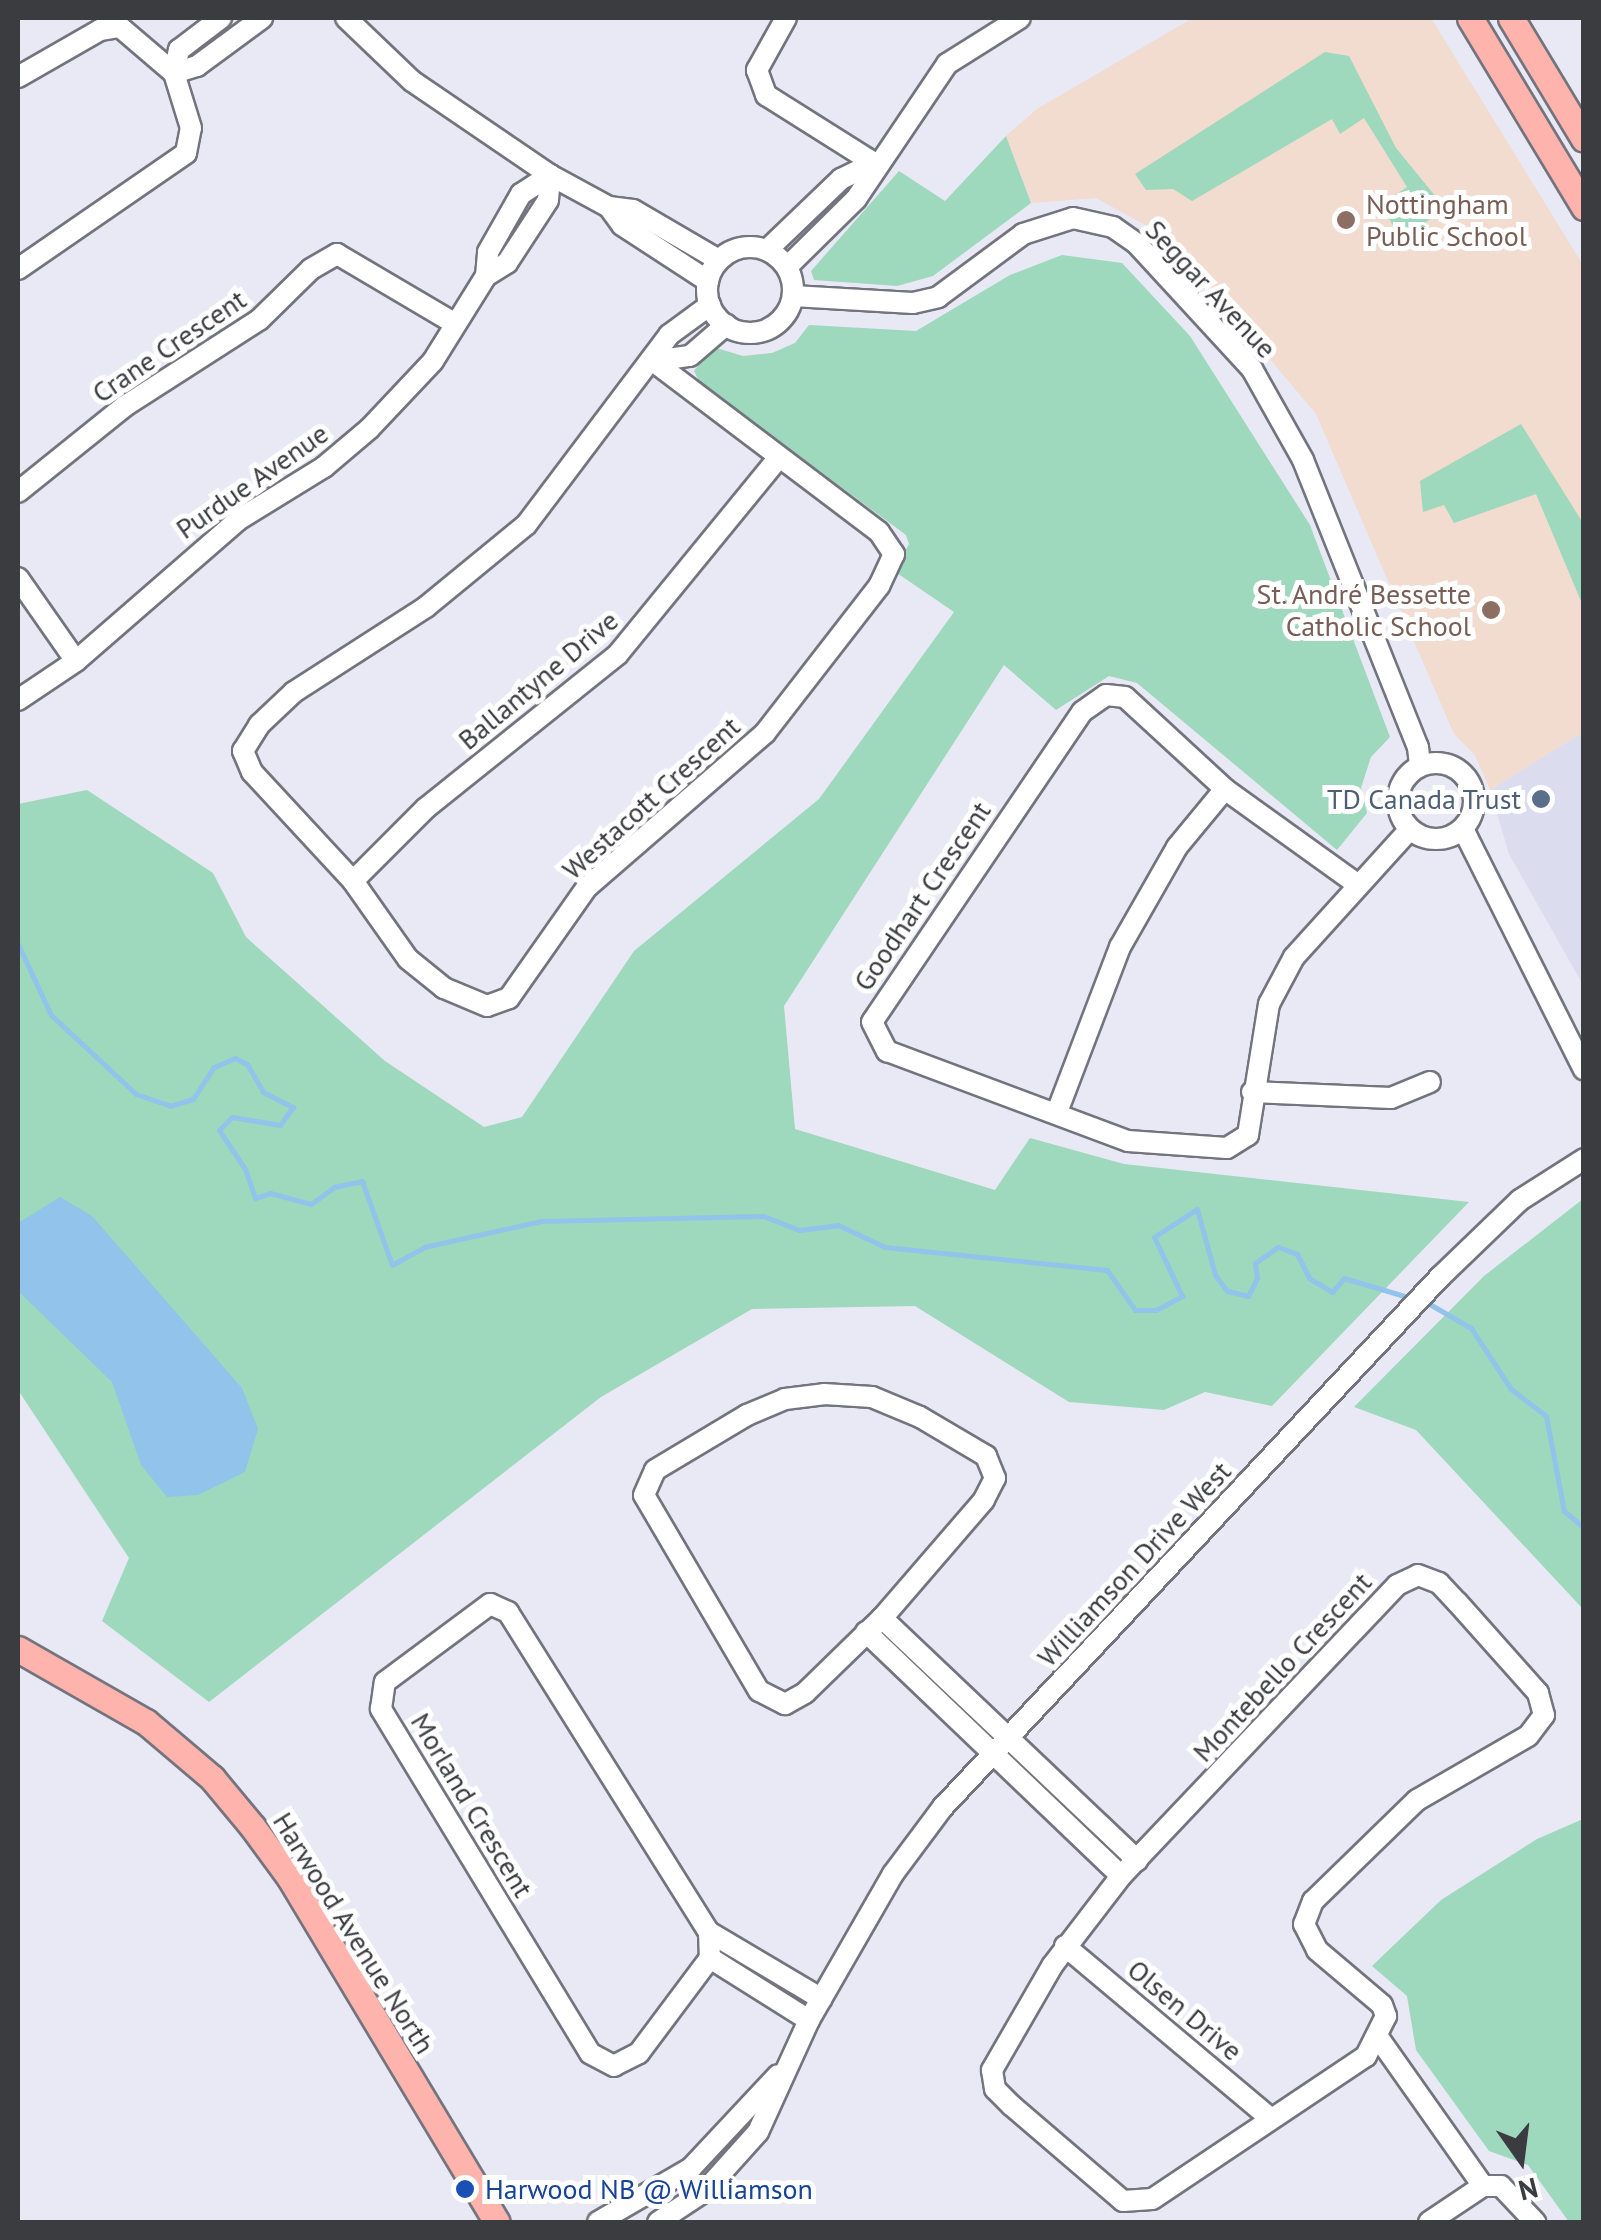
<!DOCTYPE html>
<meta charset="utf-8">
<style>
body{margin:0}
#map{position:relative;width:1601px;height:2240px;overflow:hidden;background:#e8e9f4;font-family:"PT Sans",sans-serif}
div>[style]{position:absolute}
[style*='--x']{left:calc(var(--x)*1px);top:calc(var(--y)*1px);width:calc(var(--w)*1px);rotate:calc(var(--a)*1deg)}
.built>*{inset:0;background:#dbddee}
.industrial>*{inset:0;background:#f2dbcf}
.green>*{inset:0;background:#9ed8bd}
.water>*{inset:0;background:#92c3ea}
.stream>*{height:5px;margin:-2.5px;padding:0 2.5px;transform-origin:2.5px;border-radius:2.5px;background:#92c3ea}
.roads{filter:drop-shadow(2px 0 #73747e) drop-shadow(-2px 0 #73747e) drop-shadow(0 2px #73747e) drop-shadow(0 -2px #73747e)}
.minor>*{height:20px;margin:-10px;padding:0 10px;transform-origin:10px;border-radius:10px;background:#fff}
.minor>.ring{margin:-10px;padding:0;box-sizing:content-box;background:none;border:20px solid #fff;border-radius:50%}
.major>*{height:25px;margin:-12.5px;padding:0 12.5px;transform-origin:12.5px;border-radius:12.5px;background:#feb4ac}
.dots>*{width:28px;height:28px;translate:-50% -50%;box-sizing:border-box;border:5px solid #fff;border-radius:50%}
span{translate:-50% -50%;white-space:nowrap;text-align:center;line-height:1.15;-webkit-text-stroke:10px #fff;paint-order:stroke}
.education-label{font-size:28px;color:#785e54}
.left{translate:0 -50%;text-align:left}
.right{translate:-100% -50%;text-align:right}
.street-label{font-size:28px;color:#3b3c40}
.service-label{font-size:28px;color:#4e5e75}
.transit-label{font-size:28px;color:#164399}
.frame{position:absolute;inset:0;border:20px solid #3b3c40;pointer-events:none}
.north{position:absolute;left:1471px;top:2110px;width:100px;height:100px;-webkit-text-stroke:8px #fff;paint-order:stroke;rotate:166deg;font-size:28px;font-weight:700;line-height:40px;text-align:center;color:#3b3c40}
.north::after{content:'';display:block;margin:auto;width:35px;height:45px;background:#3b3c40;clip-path:polygon(50% 0,100% 100%,50% 72%,0 100%)}
</style>
<div id="map">
<div class="built">
<div style="clip-path:polygon(1583px 732px,1583px 985px,1509px 854px,1490px 790px)"></div>
</div>
<div class="industrial">
<div style="clip-path:polygon(1193px 18px,1431px 18px,1583px 265px,1583px 732px,1490px 790px,1475px 755px,1454px 734px,1316px 414px,1167px 237px,1096px 198px,1031px 203px,1006px 136px,1037px 109px)"></div>
</div>
<div class="green">
<div style="clip-path:polygon(1325px 52px,1349px 56px,1396px 148px,1445px 208px,1426px 222px,1431px 230px,1405px 246px,1381px 205px,1407px 187px,1364px 118px,1340px 134px,1332px 119px,1192px 201px,1173px 189px,1146px 190px,1135px 174px)"></div>
<div style="clip-path:polygon(1006px 136px,1031px 203px,933px 276px,897px 286px,814px 280px,811px 271px,899px 171px,945px 201px)"></div>
<div style="clip-path:polygon(1062px 255px,1122px 263px,1190px 336px,1310px 525px,1390px 737px,1371px 757px,1361px 788px,1367px 813px,1337px 850px,1137px 683px,1109px 676px,1056px 710px,1004px 665px,784px 1006px,795px 1129px,995px 1190px,1030px 1138px,1124px 1164px,1469px 1202px,1272px 1406px,1205px 1392px,1164px 1410px,1069px 1402px,915px 1306px,752px 1309px,601px 1397px,209px 1702px,102px 1621px,129px 1558px,18px 1390px,18px 804px,87px 790px,213px 873px,246px 937px,385px 1061px,484px 1127px,522px 1117px,634px 951px,819px 799px,954px 612px,894px 571px,909px 544px,906px 535px,700px 383px,694px 371px,713px 347px,743px 356px,772px 353px,795px 343px,809px 325px,916px 331px,1010px 275px)"></div>
<div style="clip-path:polygon(1521px 424px,1583px 523px,1583px 606px,1536px 494px,1454px 523px,1444px 505px,1423px 512px,1420px 481px)"></div>
<div style="clip-path:polygon(1583px 1199px,1583px 1609px,1416px 1430px,1354px 1407px,1484px 1276px)"></div>
<div style="clip-path:polygon(1583px 1819px,1584px 2222px,1569px 2222px,1528px 2165px,1489px 2151px,1416px 2050px,1407px 1996px,1372px 1966px,1441px 1900px,1537px 1839px)"></div>
</div>
<div class="water">
<div style="clip-path:polygon(60px 1197px,92px 1216px,242px 1388px,258px 1429px,245px 1472px,198px 1495px,167px 1497px,141px 1465px,112px 1382px,18px 1291px,18px 1223px)"></div>
</div>
<div class="stream">
<div style="--x:18;--y:944;--w:78;--a:65.1"></div>
<div style="--x:51;--y:1015;--w:116;--a:42.9"></div>
<div style="--x:136;--y:1094;--w:36;--a:19"></div>
<div style="--x:170;--y:1106;--w:24;--a:-17"></div>
<div style="--x:193;--y:1099;--w:38;--a:-57"></div>
<div style="--x:214;--y:1067;--w:23;--a:-23"></div>
<div style="--x:235;--y:1058;--w:13;--a:27"></div>
<div style="--x:247;--y:1064;--w:32;--a:60"></div>
<div style="--x:263;--y:1092;--w:34;--a:27"></div>
<div style="--x:293;--y:1107;--w:22;--a:126"></div>
<div style="--x:280;--y:1125;--w:49;--a:-170.5"></div>
<div style="--x:232;--y:1117;--w:18;--a:135"></div>
<div style="--x:219;--y:1130;--w:47;--a:56.3"></div>
<div style="--x:245;--y:1169;--w:31;--a:71"></div>
<div style="--x:255;--y:1198;--w:16;--a:-18"></div>
<div style="--x:270;--y:1193;--w:42;--a:15"></div>
<div style="--x:311;--y:1204;--w:29;--a:-36"></div>
<div style="--x:334;--y:1187;--w:29;--a:-12"></div>
<div style="--x:362;--y:1181;--w:89;--a:70.3"></div>
<div style="--x:392;--y:1265;--w:37;--a:-29"></div>
<div style="--x:424;--y:1247;--w:120;--a:-12.5"></div>
<div style="--x:541;--y:1221;--w:222;--a:-1.3"></div>
<div style="--x:763;--y:1216;--w:39;--a:21"></div>
<div style="--x:799;--y:1230;--w:39;--a:-7"></div>
<div style="--x:838;--y:1225;--w:52;--a:25.1"></div>
<div style="--x:885;--y:1247;--w:223;--a:5.9"></div>
<div style="--x:1107;--y:1270;--w:49;--a:55"></div>
<div style="--x:1135;--y:1310;--w:21;--a:0"></div>
<div style="--x:1156;--y:1310;--w:30;--a:-28"></div>
<div style="--x:1182;--y:1296;--w:65;--a:-115.4"></div>
<div style="--x:1154;--y:1237;--w:51;--a:-33.1"></div>
<div style="--x:1197;--y:1209;--w:68;--a:74.7"></div>
<div style="--x:1215;--y:1275;--w:20;--a:53"></div>
<div style="--x:1227;--y:1291;--w:22;--a:13"></div>
<div style="--x:1248;--y:1296;--w:20;--a:-63"></div>
<div style="--x:1257;--y:1278;--w:15;--a:-98"></div>
<div style="--x:1255;--y:1263;--w:28;--a:-35"></div>
<div style="--x:1278;--y:1247;--w:20;--a:20"></div>
<div style="--x:1297;--y:1254;--w:27;--a:63"></div>
<div style="--x:1309;--y:1278;--w:27;--a:31"></div>
<div style="--x:1332;--y:1292;--w:18;--a:-49"></div>
<div style="--x:1344;--y:1278;--w:70;--a:16.6"></div>
<div style="--x:1426;--y:1302;--w:52;--a:30"></div>
<div style="--x:1471;--y:1328;--w:73;--a:56.7"></div>
<div style="--x:1511;--y:1389;--w:44;--a:37.6"></div>
<div style="--x:1546;--y:1416;--w:97;--a:79.3"></div>
<div style="--x:1564;--y:1511;--w:26;--a:40"></div>
</div>
<div class="roads">
<div class="minor">
<div style="--x:346;--y:18;--w:91;--a:43.7"></div>
<div style="--x:412;--y:81;--w:167;--a:34.3"></div>
<div style="--x:550;--y:175;--w:67;--a:28.5"></div>
<div style="--x:609;--y:207;--w:24;--a:7"></div>
<div style="--x:633;--y:210;--w:99;--a:30.2"></div>
<div style="--x:786;--y:18;--w:60;--a:119.1"></div>
<div style="--x:757;--y:70;--w:27;--a:70"></div>
<div style="--x:766;--y:95;--w:128;--a:32.2"></div>
<div style="--x:174;--y:73;--w:24;--a:-17"></div>
<div style="--x:197;--y:66;--w:81;--a:-36.4"></div>
<div style="--x:18;--y:77;--w:95;--a:-29.8"></div>
<div style="--x:100;--y:30;--w:20;--a:-9"></div>
<div style="--x:120;--y:27;--w:71;--a:40.4"></div>
<div style="--x:609;--y:207;--w:22;--a:54"></div>
<div style="--x:622;--y:225;--w:103;--a:33.1"></div>
<div class="ring" style="left:707px;top:247px;width:66px;height:66px"></div>
<div style="--x:767;--y:250;--w:103;--a:-43.8"></div>
<div style="--x:841;--y:179;--w:37;--a:-26"></div>
<div style="--x:787;--y:267;--w:97;--a:-44.6"></div>
<div style="--x:856;--y:199;--w:163;--a:-56"></div>
<div style="--x:947;--y:64;--w:86;--a:-32.2"></div>
<div style="--x:18;--y:269;--w:204;--a:-34.6"></div>
<div style="--x:186;--y:153;--w:25;--a:-79"></div>
<div style="--x:191;--y:128;--w:58;--a:-107.2"></div>
<div style="--x:174;--y:73;--w:24;--a:-78"></div>
<div style="--x:179;--y:50;--w:53;--a:-37.3"></div>
<div style="--x:486;--y:276;--w:24;--a:-85"></div>
<div style="--x:488;--y:252;--w:67;--a:-60.4"></div>
<div style="--x:521;--y:194;--w:35;--a:-33"></div>
<div style="--x:793;--y:296;--w:120;--a:3.3"></div>
<div style="--x:913;--y:303;--w:26;--a:-13"></div>
<div style="--x:938;--y:297;--w:106;--a:-36.5"></div>
<div style="--x:1023;--y:234;--w:52;--a:-17.7"></div>
<div style="--x:1073;--y:218;--w:41;--a:12.7"></div>
<div style="--x:1113;--y:227;--w:29;--a:35"></div>
<div style="--x:1137;--y:244;--w:170;--a:47.4"></div>
<div style="--x:1252;--y:369;--w:104;--a:60.7"></div>
<div style="--x:1303;--y:460;--w:309;--a:68.2"></div>
<div style="--x:1418;--y:747;--w:19;--a:84"></div>
<div style="--x:653;--y:361;--w:283;--a:37.1"></div>
<div style="--x:879;--y:532;--w:27;--a:56"></div>
<div style="--x:894;--y:554;--w:35;--a:115"></div>
<div style="--x:879;--y:586;--w:186;--a:127.8"></div>
<div style="--x:765;--y:733;--w:235;--a:139.1"></div>
<div style="--x:587;--y:887;--w:136;--a:125.1"></div>
<div style="--x:509;--y:998;--w:23;--a:160"></div>
<div style="--x:487;--y:1006;--w:47;--a:-157.3"></div>
<div style="--x:444;--y:988;--w:46;--a:-141.1"></div>
<div style="--x:408;--y:959;--w:95;--a:-125.2"></div>
<div style="--x:353;--y:881;--w:149;--a:-132.8"></div>
<div style="--x:252;--y:772;--w:23;--a:-113"></div>
<div style="--x:243;--y:751;--w:31;--a:-58"></div>
<div style="--x:259;--y:725;--w:48;--a:-43.3"></div>
<div style="--x:294;--y:692;--w:157;--a:-32.8"></div>
<div style="--x:426;--y:607;--w:129;--a:-39.4"></div>
<div style="--x:526;--y:525;--w:238;--a:-53"></div>
<div style="--x:669;--y:335;--w:51;--a:-36.2"></div>
<div style="--x:653;--y:361;--w:37;--a:-8"></div>
<div style="--x:690;--y:356;--w:48;--a:-40.7"></div>
<div style="--x:18;--y:492;--w:137;--a:-38.8"></div>
<div style="--x:125;--y:406;--w:159;--a:-32.7"></div>
<div style="--x:259;--y:320;--w:73;--a:-44.4"></div>
<div style="--x:311;--y:269;--w:30;--a:-30"></div>
<div style="--x:337;--y:254;--w:136;--a:30.5"></div>
<div style="--x:18;--y:578;--w:101;--a:55.1"></div>
<div style="--x:18;--y:700;--w:70;--a:-33.9"></div>
<div style="--x:76;--y:661;--w:215;--a:-41"></div>
<div style="--x:238;--y:520;--w:101;--a:-31.6"></div>
<div style="--x:324;--y:467;--w:59;--a:-40.2"></div>
<div style="--x:369;--y:429;--w:93;--a:-46.7"></div>
<div style="--x:433;--y:361;--w:100;--a:-58.1"></div>
<div style="--x:486;--y:276;--w:25;--a:-32"></div>
<div style="--x:507;--y:263;--w:75;--a:-56.9"></div>
<div style="--x:548;--y:200;--w:25;--a:-85"></div>
<div class="ring" style="left:1398px;top:763px;width:56px;height:56px"></div>
<div style="--x:1464;--y:831;--w:267;--a:63.3"></div>
<div style="--x:353;--y:881;--w:103;--a:-45"></div>
<div style="--x:426;--y:808;--w:246;--a:-38.7"></div>
<div style="--x:618;--y:654;--w:254;--a:-50.7"></div>
<div style="--x:1357;--y:884;--w:163;--a:-144.3"></div>
<div style="--x:1225;--y:789;--w:136;--a:-137.4"></div>
<div style="--x:1125;--y:697;--w:19;--a:-174"></div>
<div style="--x:1106;--y:695;--w:29;--a:145"></div>
<div style="--x:1082;--y:712;--w:374;--a:124.1"></div>
<div style="--x:872;--y:1022;--w:33;--a:63"></div>
<div style="--x:887;--y:1051;--w:257;--a:20.5"></div>
<div style="--x:1128;--y:1141;--w:99;--a:4"></div>
<div style="--x:1227;--y:1148;--w:25;--a:-32"></div>
<div style="--x:1248;--y:1135;--w:133;--a:-80.9"></div>
<div style="--x:1269;--y:1004;--w:53;--a:-62"></div>
<div style="--x:1294;--y:957;--w:171;--a:-47.8"></div>
<div style="--x:1252;--y:1092;--w:139;--a:2.5"></div>
<div style="--x:1391;--y:1098;--w:42;--a:-22.3"></div>
<div style="--x:1057;--y:1112;--w:177;--a:-69.1"></div>
<div style="--x:1120;--y:947;--w:115;--a:-60.3"></div>
<div style="--x:1177;--y:847;--w:75;--a:-50.4"></div>
<div style="--x:824;--y:1394;--w:48;--a:3.6"></div>
<div style="--x:872;--y:1397;--w:52;--a:22.6"></div>
<div style="--x:920;--y:1417;--w:77;--a:30.6"></div>
<div style="--x:986;--y:1456;--w:24;--a:68"></div>
<div style="--x:995;--y:1478;--w:25;--a:117"></div>
<div style="--x:984;--y:1500;--w:156;--a:130.8"></div>
<div style="--x:882;--y:1618;--w:107;--a:135.8"></div>
<div style="--x:805;--y:1693;--w:23;--a:151"></div>
<div style="--x:785;--y:1704;--w:29;--a:-153"></div>
<div style="--x:759;--y:1691;--w:227;--a:-120.4"></div>
<div style="--x:644;--y:1495;--w:27;--a:-66"></div>
<div style="--x:655;--y:1470;--w:107;--a:-30.9"></div>
<div style="--x:747;--y:1415;--w:41;--a:-22.8"></div>
<div style="--x:785;--y:1399;--w:39;--a:-7"></div>
<div style="--x:1418;--y:1575;--w:22;--a:21"></div>
<div style="--x:1439;--y:1583;--w:26;--a:47"></div>
<div style="--x:1457;--y:1602;--w:122;--a:48.3"></div>
<div style="--x:1538;--y:1693;--w:23;--a:75"></div>
<div style="--x:1544;--y:1715;--w:26;--a:127"></div>
<div style="--x:1528;--y:1736;--w:128;--a:150"></div>
<div style="--x:1417;--y:1800;--w:145;--a:135.8"></div>
<div style="--x:1313;--y:1901;--w:25;--a:111"></div>
<div style="--x:1304;--y:1924;--w:29;--a:63"></div>
<div style="--x:1317;--y:1950;--w:85;--a:40.2"></div>
<div style="--x:1382;--y:2005;--w:12;--a:70"></div>
<div style="--x:1386;--y:2016;--w:45;--a:116.6"></div>
<div style="--x:1366;--y:2056;--w:257;--a:146.2"></div>
<div style="--x:1152;--y:2199;--w:29;--a:176"></div>
<div style="--x:1123;--y:2201;--w:146;--a:-139.4"></div>
<div style="--x:1012;--y:2106;--w:24;--a:-135"></div>
<div style="--x:995;--y:2089;--w:19;--a:-99"></div>
<div style="--x:992;--y:2070;--w:120;--a:-60"></div>
<div style="--x:1052;--y:1966;--w:113;--a:-52.5"></div>
<div style="--x:1121;--y:1876;--w:401;--a:-46.5"></div>
<div style="--x:1397;--y:1585;--w:23;--a:-25"></div>
<div style="--x:490;--y:1604;--w:20;--a:24"></div>
<div style="--x:508;--y:1612;--w:378;--a:57.9"></div>
<div style="--x:709;--y:1932;--w:26;--a:88"></div>
<div style="--x:710;--y:1958;--w:119;--a:126.8"></div>
<div style="--x:639;--y:2053;--w:28;--a:153"></div>
<div style="--x:614;--y:2066;--w:27;--a:-152"></div>
<div style="--x:590;--y:2053;--w:403;--a:-121.3"></div>
<div style="--x:381;--y:1709;--w:27;--a:-82"></div>
<div style="--x:385;--y:1682;--w:131;--a:-36.6"></div>
<div style="--x:882;--y:1618;--w:352;--a:43.5"></div>
<div style="--x:866;--y:1632;--w:353;--a:43.7"></div>
<div style="--x:709;--y:1932;--w:131;--a:30.7"></div>
<div style="--x:1065;--y:1946;--w:266;--a:40"></div>
<div style="--x:710;--y:1958;--w:117;--a:32.1"></div>
<div style="--x:1380;--y:2040;--w:179;--a:54.8"></div>
<div style="--x:598;--y:2222;--w:108;--a:-30.1"></div>
<div style="--x:691;--y:2168;--w:127;--a:-46.9"></div>
<div style="--x:658;--y:2222;--w:56;--a:-33.4"></div>
<div style="--x:705;--y:2191;--w:79;--a:-48.1"></div>
<div style="--x:758;--y:2132;--w:123;--a:-65.5"></div>
<div style="--x:809;--y:2020;--w:168;--a:-60.1"></div>
<div style="--x:893;--y:1874;--w:84;--a:-53.3"></div>
<div style="--x:943;--y:1807;--w:727;--a:-46.84"></div>
<div style="--x:1440;--y:1277;--w:111;--a:-43.9"></div>
<div style="--x:1520;--y:1200;--w:76;--a:-32.6"></div>
<div style="--x:1429;--y:2222;--w:65;--a:-33.7"></div>
<div style="--x:1483;--y:2186;--w:18;--a:0"></div>
<div style="--x:1501;--y:2186;--w:50;--a:46.6"></div>
</div>
<div class="major">
<div style="--x:1470;--y:18;--w:221;--a:58.9"></div>
<div style="--x:1511;--y:18;--w:141;--a:58.9"></div>
<div style="--x:18;--y:1649;--w:147;--a:29.7"></div>
<div style="--x:146;--y:1722;--w:87;--a:40.3"></div>
<div style="--x:212;--y:1778;--w:62;--a:50.2"></div>
<div style="--x:252;--y:1826;--w:64;--a:53.8"></div>
<div style="--x:290;--y:1878;--w:401;--a:59"></div>
</div>
</div>
<div class="dots">
<div style="left:1346px;top:220px;background:#8d6e63"></div>
<div style="left:1491px;top:610px;background:#8d6e63"></div>
<div style="left:1541px;top:799px;background:#5c6f8a"></div>
<div style="left:465px;top:2189px;background:#1a4fb4"></div>
</div>
<div class="education-label">
<span class="left" style="left:1366px;top:220px">Nottingham<br>Public School</span>
<span class="right" style="left:1471px;top:610px">St. André Bessette<br>Catholic School</span>
</div>
<div class="street-label">
<span style="left:1211px;top:289px;rotate:47deg">Seggar Avenue</span>
<span style="left:169px;top:346px;rotate:-34deg">Crane Crescent</span>
<span style="left:252px;top:481px;rotate:-35deg">Purdue Avenue</span>
<span style="left:538px;top:680px;rotate:-40deg">Ballantyne Drive</span>
<span style="left:651px;top:798px;rotate:-42deg">Westacott Crescent</span>
<span style="left:922px;top:896px;rotate:-56deg">Goodhart Crescent</span>
<span style="left:1134px;top:1564px;rotate:-47deg">Williamson Drive West</span>
<span style="left:1282px;top:1667px;rotate:-47deg">Montebello Crescent</span>
<span style="left:472px;top:1805px;rotate:59deg">Morland Crescent</span>
<span style="left:354px;top:1933px;rotate:58deg">Harwood Avenue North</span>
<span style="left:1185px;top:2010px;rotate:40deg">Olsen Drive</span>
</div>
<div class="service-label">
<span class="right" style="left:1521px;top:799px">TD Canada Trust</span>
</div>
<div class="transit-label">
<span class="left" style="left:485px;top:2189px">Harwood NB @ Williamson</span>
</div>
<div class="frame"></div>
<div class="north">N</div>
</div>
